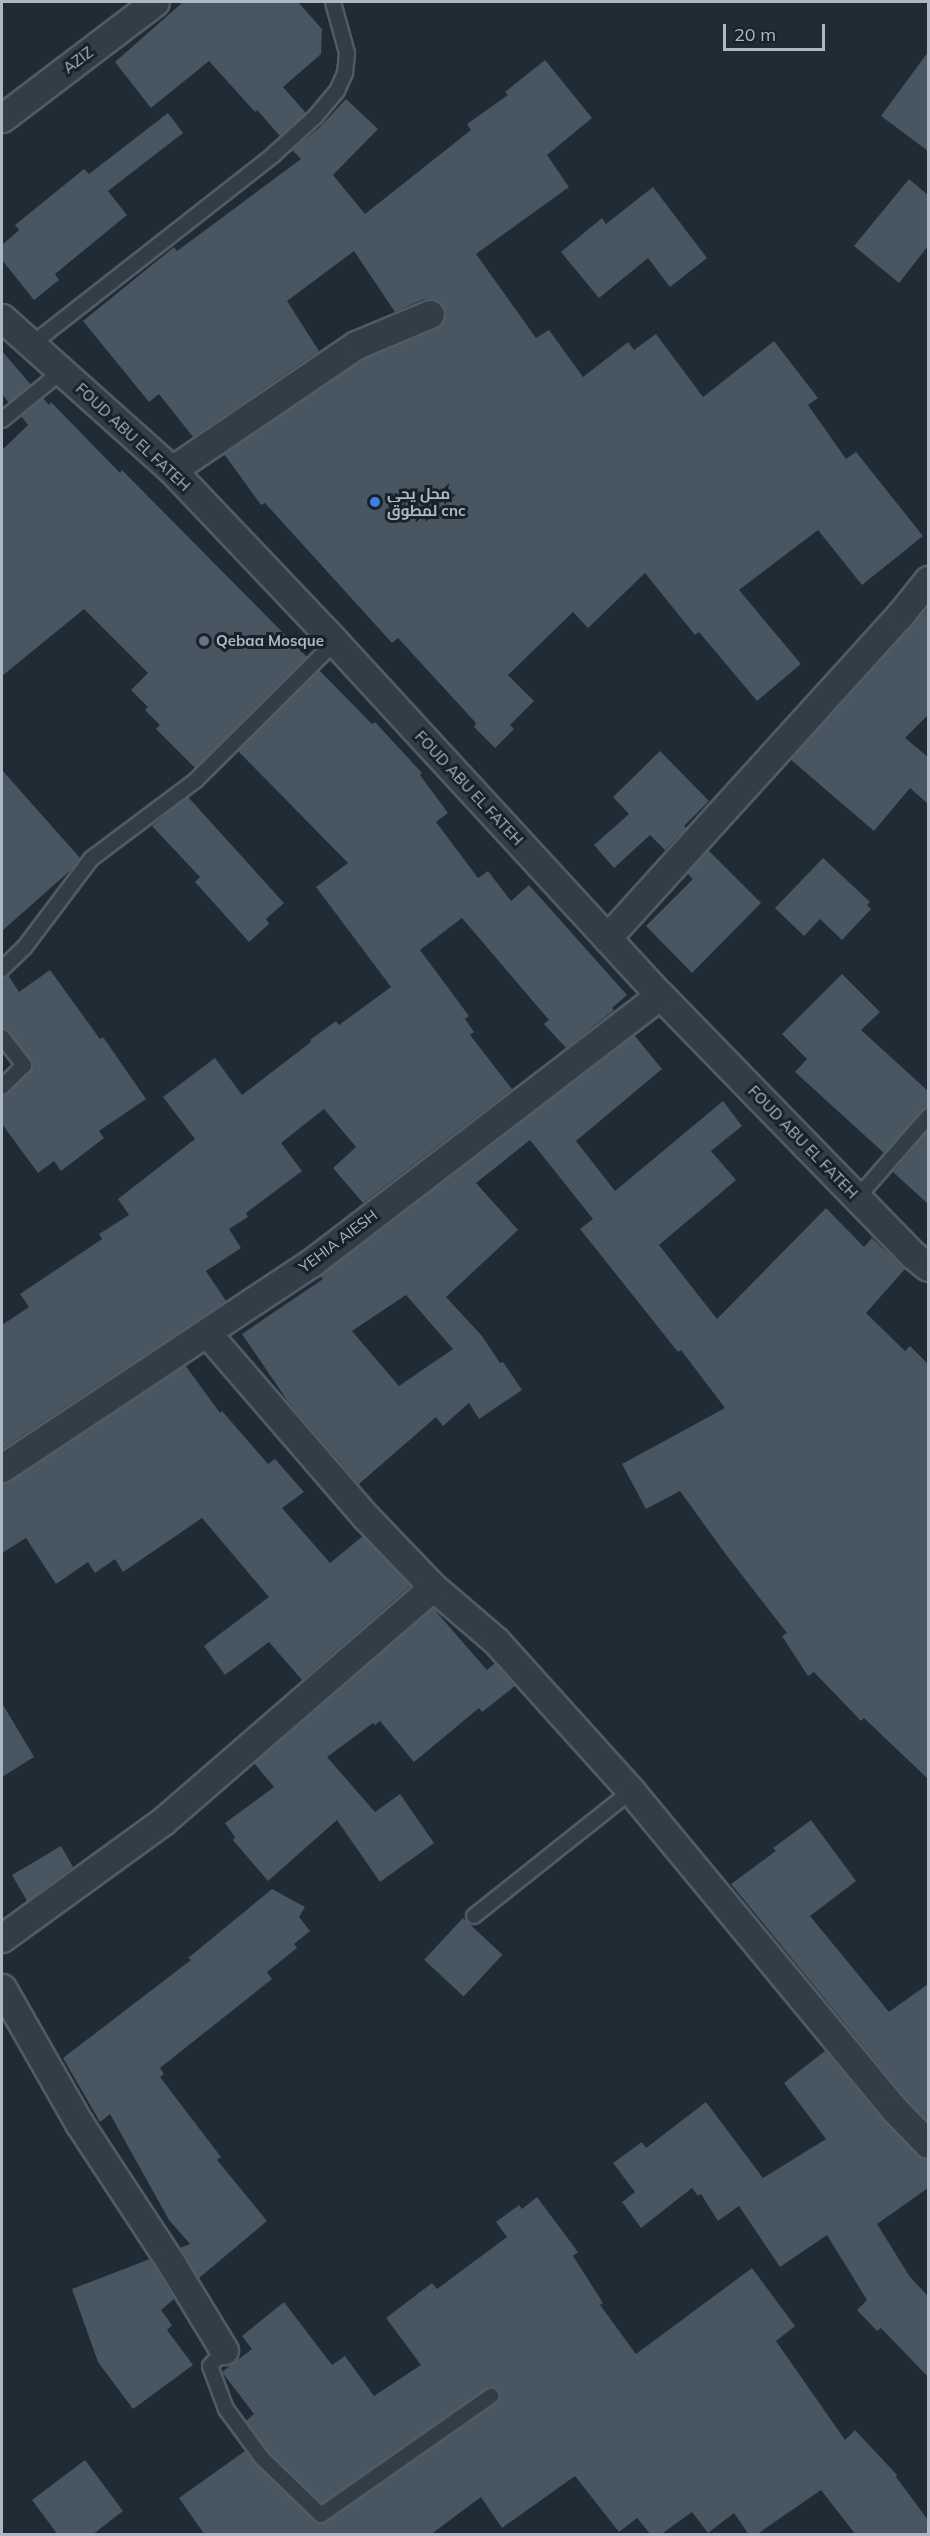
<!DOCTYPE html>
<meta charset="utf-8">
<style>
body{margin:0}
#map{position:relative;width:930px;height:2536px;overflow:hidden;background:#1f2b35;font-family:Mulish,Cairo,sans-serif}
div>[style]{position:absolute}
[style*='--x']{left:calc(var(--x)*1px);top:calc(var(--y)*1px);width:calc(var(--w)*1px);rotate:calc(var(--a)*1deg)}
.building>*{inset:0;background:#475661;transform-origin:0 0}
.roads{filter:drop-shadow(2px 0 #505b64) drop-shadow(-2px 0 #505b64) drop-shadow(0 2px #505b64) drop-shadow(0 -2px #505b64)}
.service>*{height:14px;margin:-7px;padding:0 7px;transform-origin:7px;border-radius:7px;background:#323d46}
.minor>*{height:27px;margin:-13.5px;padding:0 13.5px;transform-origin:13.5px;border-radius:13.5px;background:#323d46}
.dots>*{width:16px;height:16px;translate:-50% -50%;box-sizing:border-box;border:3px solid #18222a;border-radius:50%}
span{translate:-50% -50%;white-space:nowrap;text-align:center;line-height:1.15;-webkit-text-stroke:6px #18222a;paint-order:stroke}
.street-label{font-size:15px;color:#acb8c3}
.poi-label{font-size:15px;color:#acb8c3;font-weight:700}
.left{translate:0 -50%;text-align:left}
.frame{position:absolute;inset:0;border:3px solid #acb8c3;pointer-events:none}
.scale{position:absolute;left:723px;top:24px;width:102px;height:27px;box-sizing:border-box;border:3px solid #acb8c3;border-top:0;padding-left:8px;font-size:18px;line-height:21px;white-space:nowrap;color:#acb8c3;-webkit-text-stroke:4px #18222a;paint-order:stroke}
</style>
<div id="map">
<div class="building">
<div style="clip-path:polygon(183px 2px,298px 2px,322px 29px,321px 54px,283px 87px,306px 113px,280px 136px,257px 110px,255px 112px,209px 61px,151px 108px,115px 62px)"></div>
<div style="clip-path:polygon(928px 52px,928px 151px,881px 116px)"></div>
<div style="clip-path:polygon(545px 60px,592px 118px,547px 155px,569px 187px,476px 254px,536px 338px,549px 330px,583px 377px,628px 342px,634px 350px,656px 334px,703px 397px,774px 341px,818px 398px,808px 405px,846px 459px,856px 452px,923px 536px,862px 585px,818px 530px,739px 590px,801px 664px,757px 701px,699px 632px,695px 635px,645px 573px,588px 628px,573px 612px,508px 675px,534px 701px,510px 725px,514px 729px,495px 748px,474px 727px,476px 723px,398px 638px,392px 643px,265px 503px,261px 505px,224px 454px,364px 359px,437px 328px,443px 323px,446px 315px,440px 302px,424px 299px,395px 312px,354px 251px,287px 301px,319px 351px,193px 437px,159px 394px,149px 402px,83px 321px,174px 247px,177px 251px,301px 159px,292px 150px,319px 128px,346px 99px,378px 129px,333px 175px,365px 214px,471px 130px,467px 124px,508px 95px,505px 92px)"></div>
<div style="clip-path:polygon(168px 113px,183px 133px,108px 191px,127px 215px,55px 274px,59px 280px,34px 300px,2px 260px,2px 245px,19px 230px,15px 225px,84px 169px,89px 174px)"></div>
<div style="clip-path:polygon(909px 179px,928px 195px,928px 246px,899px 283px,854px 246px)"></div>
<div style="clip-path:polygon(653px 187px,707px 258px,670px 287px,648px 258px,599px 298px,561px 252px,602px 218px,606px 224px)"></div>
<div style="clip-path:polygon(2px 351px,31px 385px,9px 403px,2px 394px)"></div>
<div style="clip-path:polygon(43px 398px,49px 405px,51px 402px,120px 473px,122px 470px,307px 657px,195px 768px,156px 729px,160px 725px,145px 710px,148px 707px,131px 690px,148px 673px,84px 609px,2px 676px,2px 450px,28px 425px,21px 416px)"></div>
<div style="clip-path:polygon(928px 608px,928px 715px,905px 738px,928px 757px,928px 804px,910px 788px,874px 831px,790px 759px)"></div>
<div style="clip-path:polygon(319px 670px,372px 724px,375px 722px,422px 773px,420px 775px,448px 813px,436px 822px,478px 878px,488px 871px,511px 901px,529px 885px,627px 995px,612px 1008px,614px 1010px,566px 1048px,544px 1024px,549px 1020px,462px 918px,420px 950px,469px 1016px,465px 1019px,474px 1032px,470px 1035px,512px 1089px,363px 1203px,333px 1168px,356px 1147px,324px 1109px,281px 1143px,302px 1171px,246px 1213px,248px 1217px,229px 1229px,241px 1248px,206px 1271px,226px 1301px,2px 1449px,2px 1325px,29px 1307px,20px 1294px,102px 1239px,99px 1234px,129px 1215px,118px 1199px,195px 1139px,163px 1097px,215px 1058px,242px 1095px,311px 1042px,310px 1040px,336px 1021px,339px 1025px,391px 987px,316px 887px,348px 863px,238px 751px)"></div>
<div style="clip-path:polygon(660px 751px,709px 801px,684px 826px,686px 828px,665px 850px,650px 835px,614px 868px,594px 845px,629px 814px,613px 797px)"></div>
<div style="clip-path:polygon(2px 770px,80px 858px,72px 869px,2px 931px)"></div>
<div style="clip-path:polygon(188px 797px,284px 903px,266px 919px,269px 924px,249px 942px,195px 882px,200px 877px,152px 826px)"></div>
<div style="clip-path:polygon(708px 850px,761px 903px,692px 973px,646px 926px,693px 879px,687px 873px)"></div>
<div style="clip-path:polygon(823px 858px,870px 902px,867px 905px,871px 909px,842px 940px,820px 919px,804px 936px,775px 908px)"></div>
<div style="clip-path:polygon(50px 970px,100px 1039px,103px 1037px,146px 1099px,99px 1131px,104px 1138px,61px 1171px,54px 1161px,38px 1173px,2px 1124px,2px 1096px,8px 1093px,30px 1071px,33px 1064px,9px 1031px,2px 1028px,2px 978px,8px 975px,19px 992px)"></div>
<div style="clip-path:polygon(842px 974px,880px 1012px,861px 1030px,928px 1091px,928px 1108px,921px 1111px,884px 1153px,795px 1072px,807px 1059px,782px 1034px)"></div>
<div style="clip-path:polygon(evenodd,634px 1035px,662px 1069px,576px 1141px,615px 1191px,723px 1101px,742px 1126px,711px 1151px,736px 1180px,659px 1245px,717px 1319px,826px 1208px,864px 1247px,872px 1238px,905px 1269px,866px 1313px,905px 1351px,910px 1346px,928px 1364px,928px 1779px,864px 1718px,861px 1721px,814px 1672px,808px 1676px,782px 1636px,787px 1633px,727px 1556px,680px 1491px,646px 1509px,622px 1464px,725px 1408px,681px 1350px,678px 1352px,580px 1229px,593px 1219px,530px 1140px,476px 1183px,518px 1230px,446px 1297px,482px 1336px,500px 1363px,503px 1362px,522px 1390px,479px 1419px,469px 1403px,443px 1426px,436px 1417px,359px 1484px,289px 1403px,242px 1334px,323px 1279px,321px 1276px,331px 1268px,634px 1035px,406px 1295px,453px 1349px,399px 1386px,352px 1331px,406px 1295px)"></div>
<div style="clip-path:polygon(928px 1130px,928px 1204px,893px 1172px)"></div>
<div style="clip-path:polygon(185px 1365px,220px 1413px,222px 1411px,268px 1464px,275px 1459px,304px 1492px,282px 1508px,330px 1563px,363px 1536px,410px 1586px,302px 1680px,269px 1642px,225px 1675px,204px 1646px,269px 1597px,202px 1518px,123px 1572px,115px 1559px,95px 1573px,88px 1562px,56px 1584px,26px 1538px,2px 1553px,2px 1484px,11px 1481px)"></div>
<div style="clip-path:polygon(433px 1608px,487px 1670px,495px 1663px,515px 1686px,482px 1712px,479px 1708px,414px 1762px,380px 1721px,375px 1725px,373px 1723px,327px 1757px,375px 1812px,400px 1794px,434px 1843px,380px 1882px,337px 1820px,268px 1881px,233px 1840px,235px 1837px,225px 1823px,274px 1787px,254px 1763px)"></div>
<div style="clip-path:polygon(2px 1703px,34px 1757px,2px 1777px)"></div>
<div style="clip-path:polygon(811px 1820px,856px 1881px,810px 1916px,889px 2012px,928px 1984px,928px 2122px,905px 2097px,731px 1884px,776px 1851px,773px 1848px)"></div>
<div style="clip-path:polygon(61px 1846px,73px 1867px,27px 1901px,12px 1875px)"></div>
<div style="clip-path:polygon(272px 1889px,305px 1907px,299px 1917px,310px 1931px,294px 1944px,297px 1948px,267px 1972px,272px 1979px,160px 2068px,164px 2074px,160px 2077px,221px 2157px,217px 2160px,267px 2221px,199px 2278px,180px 2248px,190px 2244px,169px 2220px,110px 2114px,100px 2122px,63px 2058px,191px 1960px,188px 1958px)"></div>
<div style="left:463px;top:1918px;width:54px;height:57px;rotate:43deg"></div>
<div style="clip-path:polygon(825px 2051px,882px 2119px,917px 2155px,928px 2159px,928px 2188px,877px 2224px,910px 2277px,928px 2296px,928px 2377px,881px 2328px,877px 2331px,857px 2310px,867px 2300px,827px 2235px,780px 2267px,739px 2206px,718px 2221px,701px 2194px,698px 2196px,692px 2188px,641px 2228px,622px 2202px,635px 2192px,613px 2163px,642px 2142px,646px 2148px,706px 2102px,763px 2178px,826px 2139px,784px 2083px)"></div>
<div style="clip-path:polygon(537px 2197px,578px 2252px,573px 2256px,603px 2303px,600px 2305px,636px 2354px,752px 2268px,795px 2326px,776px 2341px,845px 2440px,855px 2430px,897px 2475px,896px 2477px,928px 2520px,928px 2535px,856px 2535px,821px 2490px,756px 2535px,749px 2535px,734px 2513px,708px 2533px,692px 2512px,660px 2535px,651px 2535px,637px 2518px,619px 2532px,575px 2476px,502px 2528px,481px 2497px,430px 2535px,205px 2535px,179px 2498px,245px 2451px,256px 2464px,315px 2521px,323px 2524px,497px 2403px,500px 2396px,498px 2390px,491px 2387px,486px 2389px,322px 2503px,269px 2452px,246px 2421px,254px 2414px,222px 2372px,252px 2349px,242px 2336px,284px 2302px,332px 2365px,345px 2356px,374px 2396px,421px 2365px,386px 2318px,432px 2283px,437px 2289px,507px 2237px,496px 2222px,519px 2205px,522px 2209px)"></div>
<div style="clip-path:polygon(150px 2259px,174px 2299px,161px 2310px,172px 2325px,167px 2330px,193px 2365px,133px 2409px,98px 2362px,72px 2289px)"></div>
<div style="clip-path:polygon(85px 2460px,123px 2511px,92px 2535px,58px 2535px,32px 2500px)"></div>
</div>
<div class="roads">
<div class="service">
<div style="--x:31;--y:345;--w:308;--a:-38.1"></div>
<div style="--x:273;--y:155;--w:57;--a:-42.1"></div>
<div style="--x:315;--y:117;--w:34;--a:-50"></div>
<div style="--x:337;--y:91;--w:20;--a:-66"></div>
<div style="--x:345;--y:73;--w:20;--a:-84"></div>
<div style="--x:347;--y:53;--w:53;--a:-105.4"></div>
<div style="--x:2;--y:420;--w:77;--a:-39.2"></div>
<div style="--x:2;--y:969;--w:30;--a:-44"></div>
<div style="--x:24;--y:948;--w:111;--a:-53"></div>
<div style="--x:91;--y:859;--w:130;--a:-36.9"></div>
<div style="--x:195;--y:781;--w:197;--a:-44.8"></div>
<div style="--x:2;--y:1037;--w:36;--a:52"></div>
<div style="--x:24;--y:1065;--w:31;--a:135"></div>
<div style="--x:857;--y:1198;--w:108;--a:-48.8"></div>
<div style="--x:474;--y:1916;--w:201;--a:-38.5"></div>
<div style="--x:224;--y:2350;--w:21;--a:131"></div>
<div style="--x:210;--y:2366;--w:46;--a:69.6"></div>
<div style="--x:226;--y:2409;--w:61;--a:53.7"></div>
<div style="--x:262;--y:2458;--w:82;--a:44"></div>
<div style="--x:321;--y:2515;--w:208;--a:-35"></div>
</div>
<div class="minor">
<div style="--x:2;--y:118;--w:192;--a:-37.2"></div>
<div style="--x:2;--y:318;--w:228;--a:41.8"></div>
<div style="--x:172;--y:470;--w:237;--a:46.5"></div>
<div style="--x:335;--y:642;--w:480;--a:47.4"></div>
<div style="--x:660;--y:995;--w:363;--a:45.8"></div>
<div style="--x:913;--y:1255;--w:19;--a:39"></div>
<div style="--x:172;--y:470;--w:222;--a:-34.2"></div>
<div style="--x:356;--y:345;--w:80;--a:-22.7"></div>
<div style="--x:607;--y:938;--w:436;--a:-47.8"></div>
<div style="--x:900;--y:615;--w:45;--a:-51.3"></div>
<div style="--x:207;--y:1333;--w:243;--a:49.2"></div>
<div style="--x:366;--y:1517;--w:97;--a:46.3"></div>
<div style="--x:433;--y:1587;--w:83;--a:40.6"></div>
<div style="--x:496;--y:1641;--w:202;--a:48"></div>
<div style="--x:631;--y:1791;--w:411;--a:50.4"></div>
<div style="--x:893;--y:2108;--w:50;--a:45.8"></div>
<div style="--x:2;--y:1468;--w:371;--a:-33.6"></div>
<div style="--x:311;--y:1263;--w:440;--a:-37.5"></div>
<div style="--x:2;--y:1938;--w:199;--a:-36"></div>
<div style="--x:163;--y:1821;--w:357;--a:-40.9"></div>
<div style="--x:2;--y:1988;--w:155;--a:60.3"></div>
<div style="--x:79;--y:2123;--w:168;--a:56.7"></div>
<div style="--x:171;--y:2263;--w:102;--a:58.7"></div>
</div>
</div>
<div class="dots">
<div style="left:375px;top:502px;background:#3f7fe0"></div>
<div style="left:204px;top:641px;background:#6b7280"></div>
</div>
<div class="street-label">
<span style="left:78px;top:60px;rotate:-37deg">AZIZ</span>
<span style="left:133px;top:437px;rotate:43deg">FOUD ABU EL FATEH</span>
<span style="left:469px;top:788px;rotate:47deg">FOUD ABU EL FATEH</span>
<span style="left:803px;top:1142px;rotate:46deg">FOUD ABU EL FATEH</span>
<span style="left:338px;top:1241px;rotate:-37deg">YEHIA AIESH</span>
</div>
<div class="poi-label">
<span class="left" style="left:387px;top:502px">محل يحي<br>لمطوق cnc</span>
<span class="left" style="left:216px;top:641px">Qebaa Mosque</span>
</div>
<div class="frame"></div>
<div class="scale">20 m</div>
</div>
